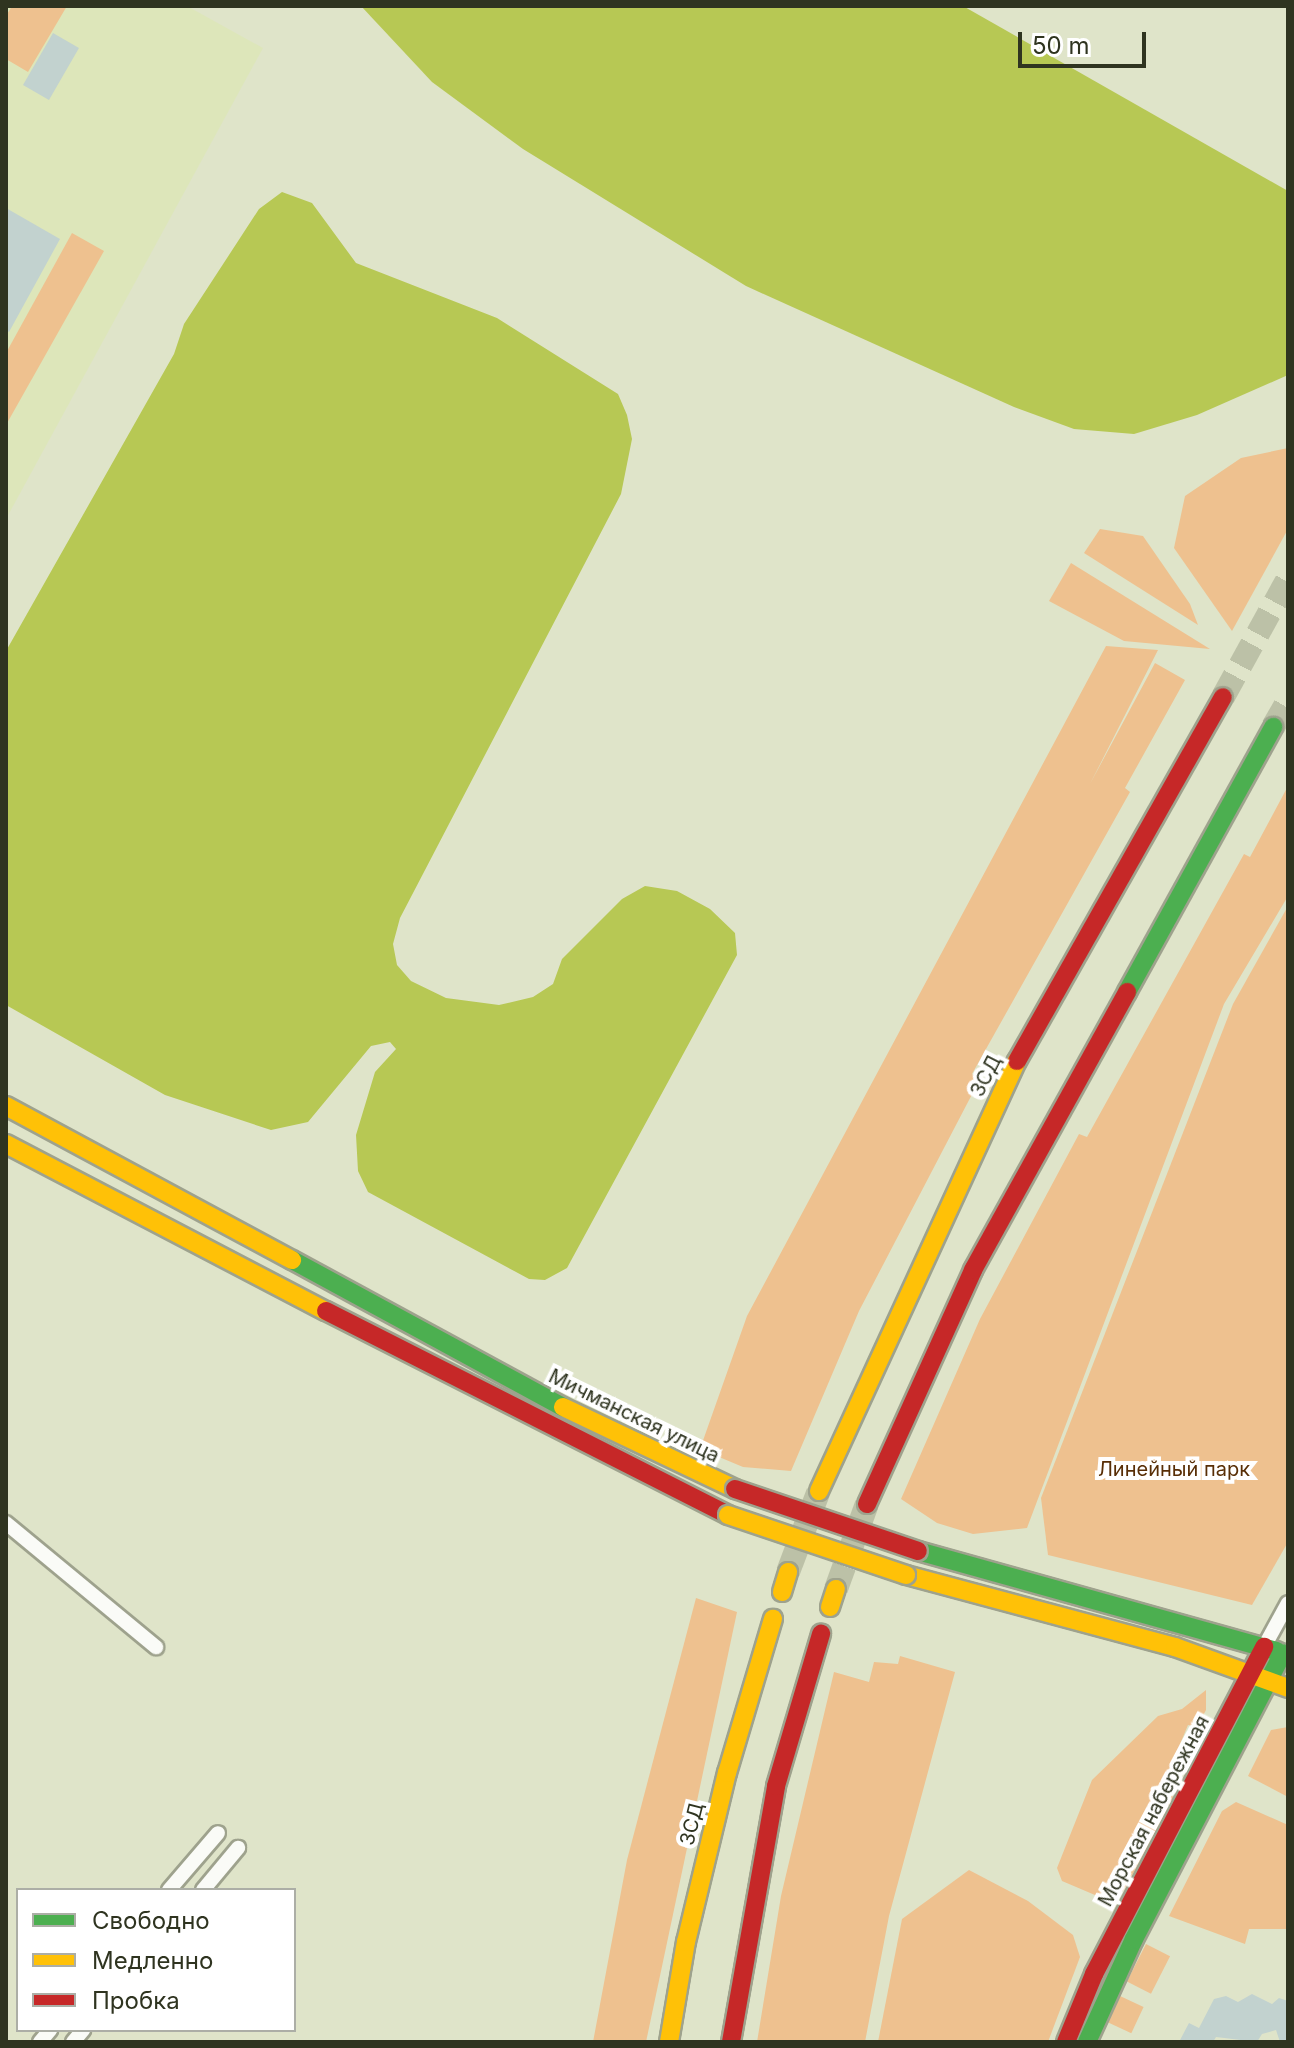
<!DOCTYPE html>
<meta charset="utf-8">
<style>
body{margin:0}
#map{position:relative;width:1294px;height:2048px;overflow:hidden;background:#dfe4c9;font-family:Inter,sans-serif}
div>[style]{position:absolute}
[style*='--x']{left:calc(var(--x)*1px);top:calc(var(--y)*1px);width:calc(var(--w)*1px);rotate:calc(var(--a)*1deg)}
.built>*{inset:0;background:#dde6ba}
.green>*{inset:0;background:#eec18f;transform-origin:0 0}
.water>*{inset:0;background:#b7c854}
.building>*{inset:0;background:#c2d2cf;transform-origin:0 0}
.highway-tunnel>*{height:24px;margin-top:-12px;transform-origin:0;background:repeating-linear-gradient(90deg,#bcc1a7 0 24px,transparent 0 36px)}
.roads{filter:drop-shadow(2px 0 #9ea28d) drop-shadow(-2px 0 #9ea28d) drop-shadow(0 2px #9ea28d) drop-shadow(0 -2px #9ea28d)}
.street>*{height:14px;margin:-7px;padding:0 7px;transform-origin:7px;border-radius:7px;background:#fafbf7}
.fast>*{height:18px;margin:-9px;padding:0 9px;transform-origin:9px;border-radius:9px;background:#4caf50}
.slow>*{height:18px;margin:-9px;padding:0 9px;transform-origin:9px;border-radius:9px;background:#ffc107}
.jam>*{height:18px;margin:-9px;padding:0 9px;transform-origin:9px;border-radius:9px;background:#c62828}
.bridges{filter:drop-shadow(2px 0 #9ea28d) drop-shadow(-2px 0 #9ea28d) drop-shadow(0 2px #9ea28d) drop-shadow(0 -2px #9ea28d)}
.slow-bridge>*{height:18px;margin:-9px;padding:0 9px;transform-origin:9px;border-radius:9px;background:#ffc107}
.jam-bridge>*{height:18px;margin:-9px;padding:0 9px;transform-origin:9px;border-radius:9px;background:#c62828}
span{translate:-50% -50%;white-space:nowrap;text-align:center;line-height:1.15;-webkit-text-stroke:8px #fff;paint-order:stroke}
.street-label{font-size:20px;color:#2f3420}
.park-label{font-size:20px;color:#582e06}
.frame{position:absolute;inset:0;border:8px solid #2f3420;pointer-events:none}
.legend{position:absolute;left:16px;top:1888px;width:280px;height:144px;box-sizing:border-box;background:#fff;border:2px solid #acaea6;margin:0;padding:10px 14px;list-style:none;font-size:24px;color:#2f3420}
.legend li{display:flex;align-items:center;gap:16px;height:40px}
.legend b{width:40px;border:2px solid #acaea6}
.scale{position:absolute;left:1018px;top:32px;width:128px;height:36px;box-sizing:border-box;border:4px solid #2f3420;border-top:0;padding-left:10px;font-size:24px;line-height:28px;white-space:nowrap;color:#2f3420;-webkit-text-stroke:6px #fff;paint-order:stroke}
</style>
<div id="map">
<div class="built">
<div style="clip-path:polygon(6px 6px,187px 6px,263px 48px,6px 519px)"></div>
</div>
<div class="green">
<div style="clip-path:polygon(12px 6px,67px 6px,28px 72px,6px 59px,6px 16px)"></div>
<div style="clip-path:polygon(72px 233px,104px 251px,6px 425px,6px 353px)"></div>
<div style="clip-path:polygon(1288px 448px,1288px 529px,1232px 631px,1174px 548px,1185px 496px,1241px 458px)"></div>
<div style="clip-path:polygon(1100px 529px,1143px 536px,1190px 604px,1198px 625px,1084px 553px)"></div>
<div style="clip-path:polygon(1071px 563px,1210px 649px,1124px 641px,1049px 601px)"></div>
<div style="clip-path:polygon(1106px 646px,1158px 650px,1090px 784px,1155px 663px,1185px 680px,1125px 788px,1130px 792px,972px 1074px,980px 1079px,859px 1311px,791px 1471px,743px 1467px,700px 1449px,747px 1316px)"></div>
<div style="clip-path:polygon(1288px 786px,1288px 896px,1224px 1004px,1027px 1528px,973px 1534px,937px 1523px,901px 1499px,980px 1319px,1079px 1134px,1087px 1137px,1244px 854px,1250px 857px)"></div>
<div style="clip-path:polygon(1288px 906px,1288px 1542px,1252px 1605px,1048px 1555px,1041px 1498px,1233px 1004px)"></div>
<div style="clip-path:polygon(696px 1598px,737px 1612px,646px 2042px,593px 2042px,627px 1860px)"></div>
<div style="clip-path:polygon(900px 1656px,955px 1672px,889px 1916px,865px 2042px,757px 2042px,781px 1896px,834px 1672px,869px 1682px,874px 1662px,898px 1664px)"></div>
<div style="clip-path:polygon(1206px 1690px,1206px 1710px,1197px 1727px,1188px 1725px,1163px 1785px,1174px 1798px,1124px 1890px,1102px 1898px,1062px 1881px,1057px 1868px,1092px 1780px,1158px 1716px,1182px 1709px)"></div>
<div style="clip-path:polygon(1288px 1727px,1288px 1797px,1248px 1776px,1271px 1730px)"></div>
<div style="clip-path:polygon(1236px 1802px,1288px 1825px,1288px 1929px,1249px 1929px,1245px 1944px,1169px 1916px,1222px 1811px)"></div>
<div style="clip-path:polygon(969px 1870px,1028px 1901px,1073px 1935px,1080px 1957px,1048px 2042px,878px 2042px,902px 1919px)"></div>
<div style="left:1146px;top:1944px;width:27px;height:42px;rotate:27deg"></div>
<div style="left:1120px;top:1996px;width:26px;height:29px;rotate:25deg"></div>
</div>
<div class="water">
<div style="clip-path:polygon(361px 6px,963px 6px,1288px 191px,1288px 375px,1197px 415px,1134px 434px,1074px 429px,1014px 407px,746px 286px,523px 149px,432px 82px)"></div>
<div style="clip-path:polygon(282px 192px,312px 203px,356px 263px,497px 318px,618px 394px,627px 415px,632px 439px,621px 494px,400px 918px,393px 944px,397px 965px,411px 981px,446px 998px,499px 1005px,533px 997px,553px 984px,562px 959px,622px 899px,645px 886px,677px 891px,710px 909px,735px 933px,737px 955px,567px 1268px,545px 1280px,529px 1279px,368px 1192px,358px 1171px,356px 1135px,375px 1072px,396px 1049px,390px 1042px,371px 1046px,308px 1122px,271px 1130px,165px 1095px,6px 1005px,6px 651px,174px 354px,184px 324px,259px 209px)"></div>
</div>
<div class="building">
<div style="left:53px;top:33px;width:30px;height:60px;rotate:30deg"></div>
<div style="clip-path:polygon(6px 208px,60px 239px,9px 332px,6px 330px)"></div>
<div style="clip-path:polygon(1252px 1994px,1272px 2004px,1279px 1998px,1288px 2001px,1288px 2042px,1280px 2042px,1276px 2030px,1262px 2034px,1257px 2042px,1216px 2037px,1213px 2042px,1179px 2042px,1189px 2023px,1199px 2028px,1214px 1999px,1226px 1996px,1238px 2002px)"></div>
</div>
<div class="highway-tunnel">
<div style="--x:1223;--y:697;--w:135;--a:-61.2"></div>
<div style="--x:1273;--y:727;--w:30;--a:-60"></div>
<div style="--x:788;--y:1572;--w:85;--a:-69.2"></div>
<div style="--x:836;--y:1589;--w:90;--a:-70"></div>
</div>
<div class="roads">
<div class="street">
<div style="--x:6;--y:1523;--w:195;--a:39.6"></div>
<div style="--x:1264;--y:1647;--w:50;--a:-61.4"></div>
<div style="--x:169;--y:1890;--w:75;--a:-49.3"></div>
<div style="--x:203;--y:1890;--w:55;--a:-50.2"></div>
<div style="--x:40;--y:2042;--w:16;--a:-50"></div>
<div style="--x:73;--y:2042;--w:16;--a:-50"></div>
</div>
<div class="fast">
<div style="--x:1127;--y:992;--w:303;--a:-61.1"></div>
<div style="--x:292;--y:1260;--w:308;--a:28.5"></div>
<div style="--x:918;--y:1551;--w:372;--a:15.6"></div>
<div style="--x:1087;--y:2042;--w:113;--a:-65.5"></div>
<div style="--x:1134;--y:1939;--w:322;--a:-62.5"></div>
</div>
<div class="slow">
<div style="--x:6;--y:1106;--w:325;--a:28.3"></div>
<div style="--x:6;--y:1144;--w:361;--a:27.6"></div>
<div style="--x:563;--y:1407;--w:191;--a:25.5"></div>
<div style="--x:819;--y:1491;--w:473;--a:-65.3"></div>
<div style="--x:906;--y:1575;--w:278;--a:15"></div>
<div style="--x:1175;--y:1647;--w:120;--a:19.9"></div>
<div style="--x:782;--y:1592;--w:21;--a:-73"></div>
<div style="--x:830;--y:1607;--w:19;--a:-72"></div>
<div style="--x:669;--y:2042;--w:101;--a:-80.4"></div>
<div style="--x:686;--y:1942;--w:174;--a:-76.4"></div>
<div style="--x:727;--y:1773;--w:161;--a:-73.4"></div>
</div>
<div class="jam">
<div style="--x:1017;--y:1061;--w:418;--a:-60.5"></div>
<div style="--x:326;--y:1311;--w:451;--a:26.9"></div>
<div style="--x:867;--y:1504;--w:257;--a:-65.6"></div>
<div style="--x:973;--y:1270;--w:318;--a:-61"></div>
<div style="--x:731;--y:2042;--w:260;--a:-80"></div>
<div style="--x:776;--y:1786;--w:159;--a:-73.5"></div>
<div style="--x:1066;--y:2042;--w:74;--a:-67.6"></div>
<div style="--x:1094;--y:1974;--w:369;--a:-62.5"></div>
</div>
</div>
<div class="bridges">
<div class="slow-bridge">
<div style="--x:728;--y:1515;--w:188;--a:18.6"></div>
</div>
<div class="jam-bridge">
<div style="--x:735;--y:1489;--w:193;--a:18.7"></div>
</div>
</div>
<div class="street-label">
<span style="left:986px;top:1076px;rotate:-63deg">ЗСД</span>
<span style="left:634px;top:1416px;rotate:26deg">Мичманская улица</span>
<span style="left:1154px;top:1811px;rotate:-62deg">Морская набережная</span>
<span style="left:692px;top:1824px;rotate:-76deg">ЗСД</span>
</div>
<div class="park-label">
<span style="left:1174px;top:1469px">Линейный парк</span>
</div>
<div class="frame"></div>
<ul class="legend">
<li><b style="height:10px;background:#4caf50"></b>Свободно</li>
<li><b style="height:10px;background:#ffc107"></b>Медленно</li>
<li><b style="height:10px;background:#c62828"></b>Пробка</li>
</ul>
<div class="scale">50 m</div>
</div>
